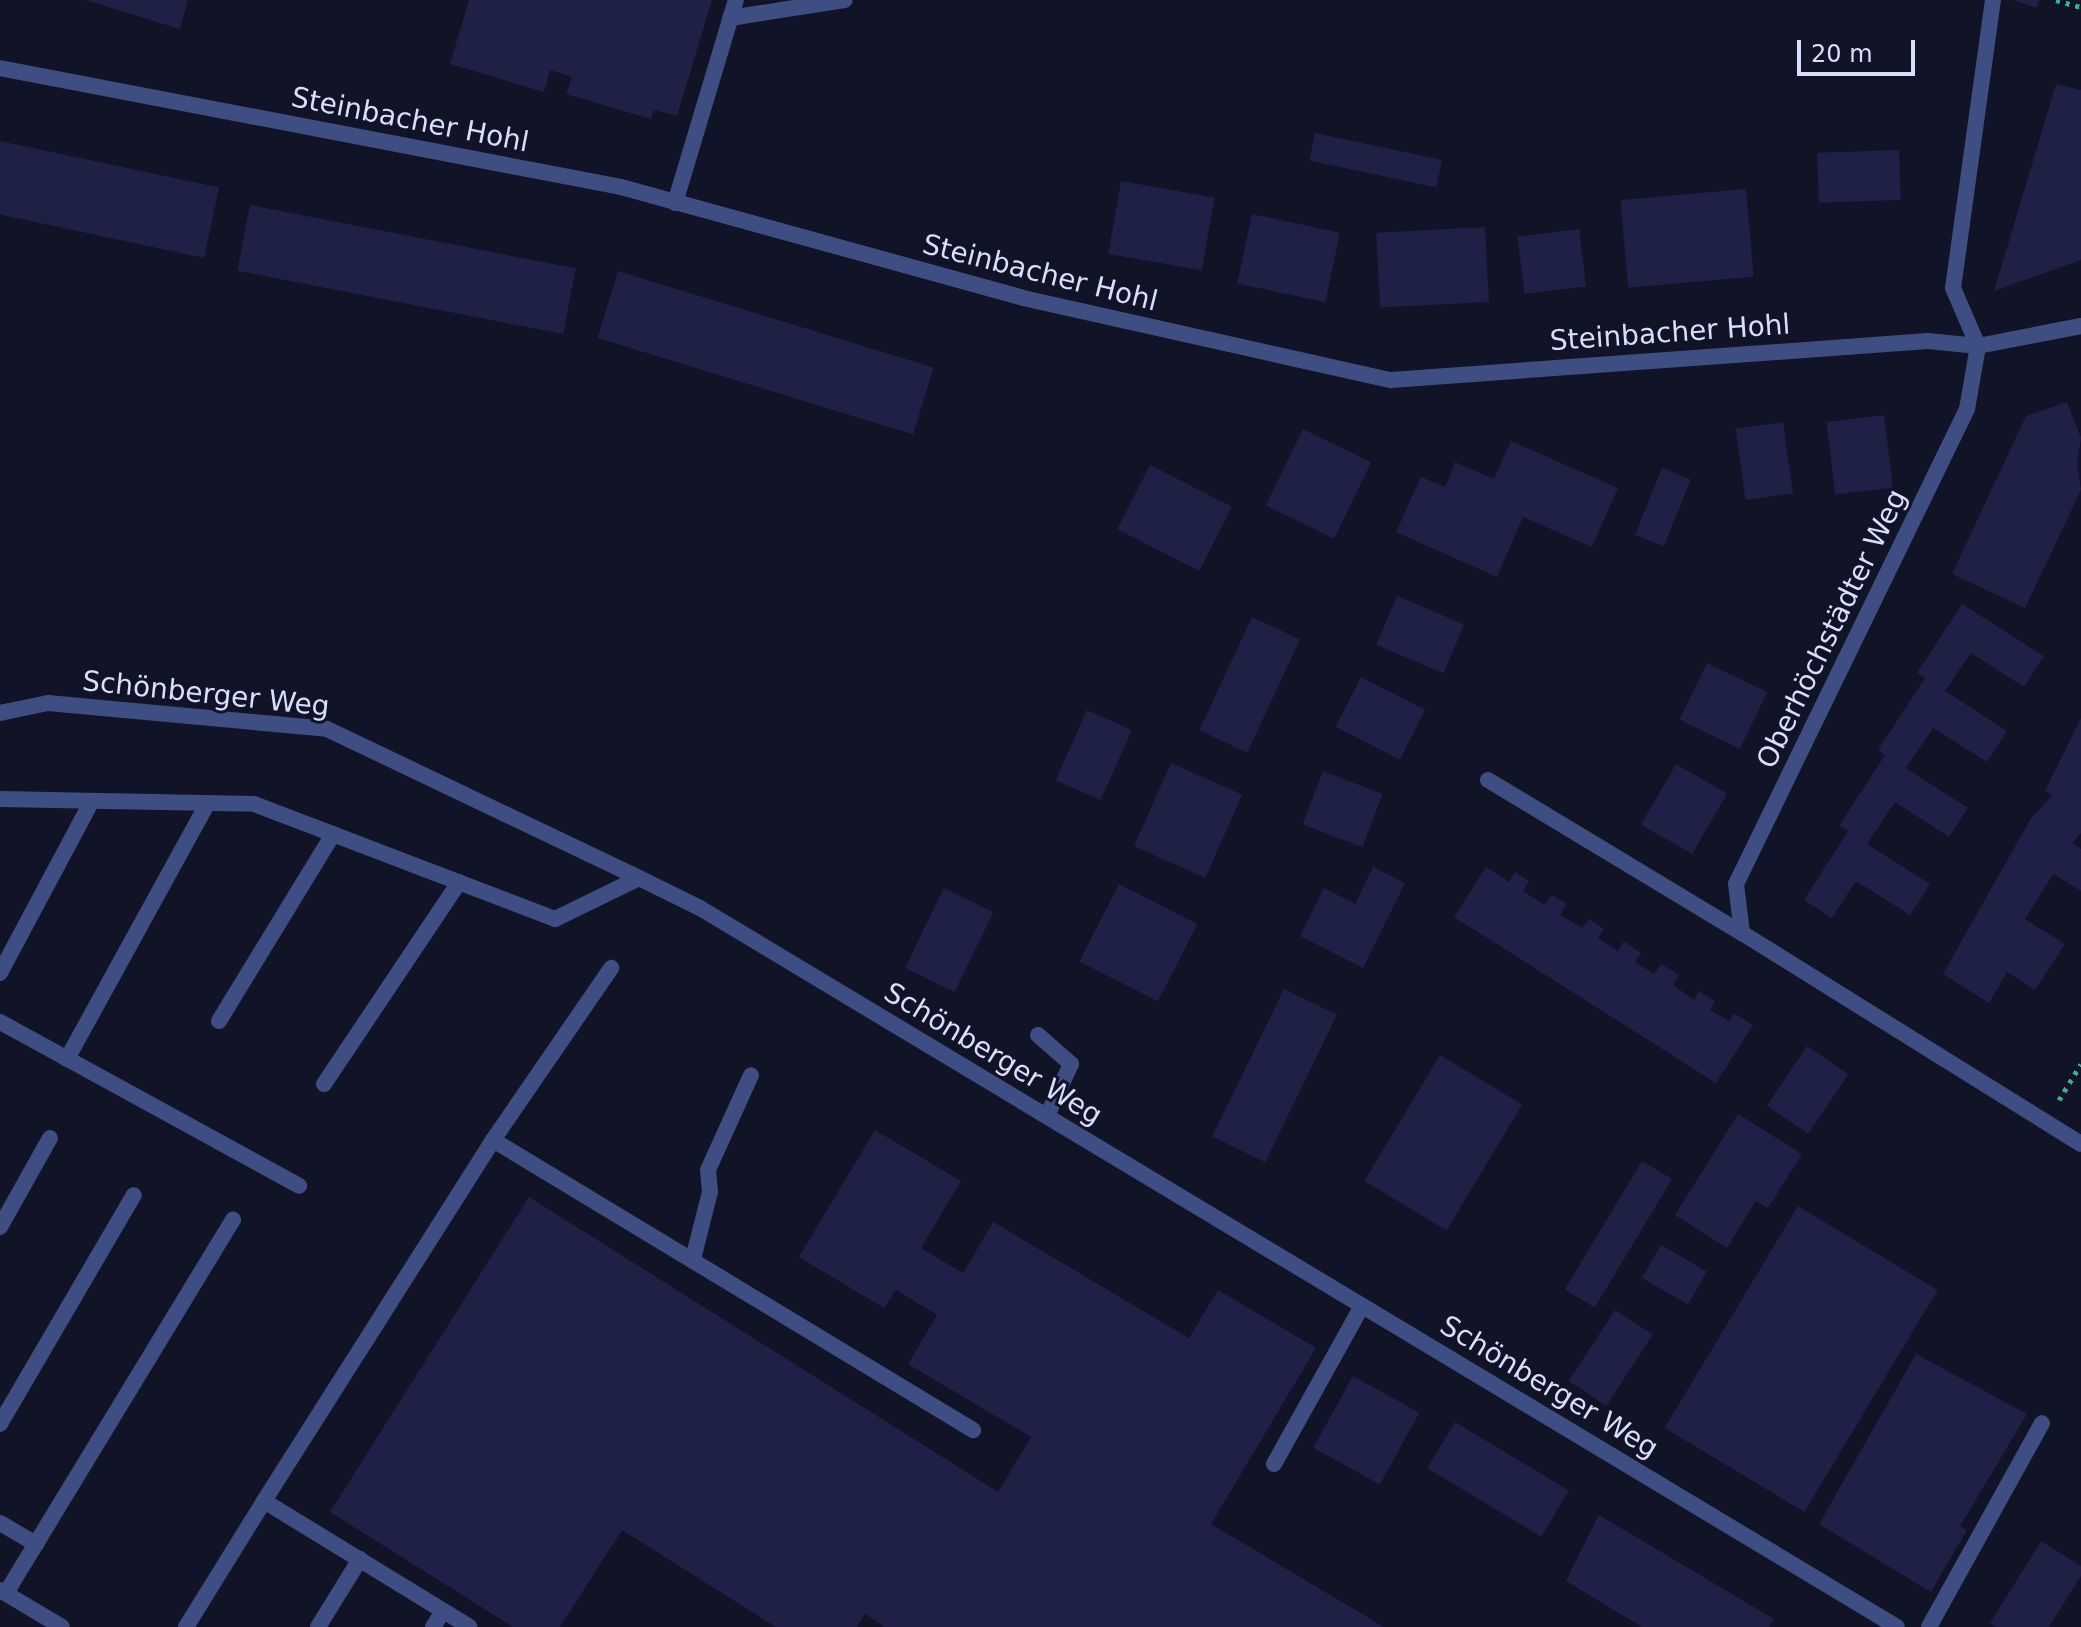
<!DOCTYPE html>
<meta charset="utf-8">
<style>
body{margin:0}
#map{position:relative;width:2081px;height:1627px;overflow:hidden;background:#111326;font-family:"DejaVu Sans",sans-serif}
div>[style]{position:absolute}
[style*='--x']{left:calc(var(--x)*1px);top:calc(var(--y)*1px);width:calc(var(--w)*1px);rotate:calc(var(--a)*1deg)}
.building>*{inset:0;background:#1e2046;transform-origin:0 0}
.path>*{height:5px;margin-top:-2.5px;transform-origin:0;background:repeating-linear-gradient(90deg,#38b18a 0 4px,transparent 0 10px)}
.lane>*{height:16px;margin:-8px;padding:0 8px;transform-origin:8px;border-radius:8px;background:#3f4e82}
.street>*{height:16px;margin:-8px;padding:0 8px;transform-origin:8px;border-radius:8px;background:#3f4e82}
span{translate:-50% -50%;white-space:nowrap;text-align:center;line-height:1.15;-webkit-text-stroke:6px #111326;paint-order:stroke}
.street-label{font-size:28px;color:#d8defd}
.scale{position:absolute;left:1797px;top:40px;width:118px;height:36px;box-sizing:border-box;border:4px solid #d8defd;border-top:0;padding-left:10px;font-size:24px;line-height:28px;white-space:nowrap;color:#d8defd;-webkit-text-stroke:6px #111326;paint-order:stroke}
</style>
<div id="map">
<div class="building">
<div style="clip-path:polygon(85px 0,188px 0,180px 29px)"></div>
<div style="clip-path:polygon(469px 0,712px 0,677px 116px,654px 110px,651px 119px,566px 94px,572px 77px,550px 70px,544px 92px,450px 64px)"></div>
<div style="clip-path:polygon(2013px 0,2039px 0,2037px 8px)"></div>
<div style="clip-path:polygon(2056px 84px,2081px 90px,2081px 260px,1994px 291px)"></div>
<div style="left:1315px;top:133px;width:130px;height:28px;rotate:12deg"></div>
<div style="left:0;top:141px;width:224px;height:72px;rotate:12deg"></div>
<div style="left:1899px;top:150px;width:50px;height:82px;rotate:88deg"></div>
<div style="left:1121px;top:181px;width:95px;height:74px;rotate:10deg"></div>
<div style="left:1746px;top:189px;width:88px;height:126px;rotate:85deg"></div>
<div style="left:250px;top:205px;width:332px;height:67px;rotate:11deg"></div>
<div style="left:1252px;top:214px;width:90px;height:71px;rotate:12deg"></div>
<div style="left:1485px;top:227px;width:75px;height:109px;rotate:87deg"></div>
<div style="left:1579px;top:229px;width:58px;height:62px;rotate:83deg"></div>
<div style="left:618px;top:271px;width:330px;height:70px;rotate:17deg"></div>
<div style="clip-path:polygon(2067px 402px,2081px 438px,2077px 463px,2081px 490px,2025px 608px,1952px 574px,2026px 416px)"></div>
<div style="left:1884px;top:415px;width:73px;height:58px;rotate:83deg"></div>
<div style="left:1783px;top:422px;width:72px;height:48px;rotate:82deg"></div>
<div style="left:1303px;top:429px;width:76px;height:85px;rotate:26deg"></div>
<div style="clip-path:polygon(1511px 441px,1618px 488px,1592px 547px,1523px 517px,1497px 577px,1396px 532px,1421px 477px,1445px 487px,1455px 462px,1494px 479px)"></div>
<div style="left:1150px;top:465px;width:92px;height:72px;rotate:27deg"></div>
<div style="left:1662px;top:468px;width:31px;height:72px;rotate:22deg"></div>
<div style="left:1397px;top:596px;width:73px;height:53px;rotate:23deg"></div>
<div style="clip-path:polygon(1962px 604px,2044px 656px,2024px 687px,1971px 653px,1945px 691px,2007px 731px,1987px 762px,1933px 728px,1906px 768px,1968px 808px,1949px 837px,1895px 802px,1867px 844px,1930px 884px,1910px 915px,1856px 881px,1832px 918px,1804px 900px,1848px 831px,1839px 826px,1885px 755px,1878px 750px,1925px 678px,1917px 673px)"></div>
<div style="left:1252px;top:617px;width:53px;height:125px;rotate:25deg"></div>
<div style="left:1707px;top:663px;width:67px;height:63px;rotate:26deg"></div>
<div style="left:1361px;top:677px;width:72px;height:56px;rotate:27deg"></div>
<div style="left:1087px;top:710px;width:49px;height:77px;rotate:24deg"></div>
<div style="clip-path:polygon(2081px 718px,2081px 833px,2072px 843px,2081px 849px,2081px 891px,2053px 874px,2025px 919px,2065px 944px,2035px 990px,2007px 972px,1989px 1003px,1943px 974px,2031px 818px,2053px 795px,2045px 791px)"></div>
<div style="left:1171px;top:763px;width:78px;height:91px;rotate:24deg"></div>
<div style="left:1676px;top:764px;width:59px;height:70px;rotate:30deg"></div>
<div style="left:1323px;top:771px;width:64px;height:57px;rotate:21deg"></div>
<div style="clip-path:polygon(1373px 867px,1405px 883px,1363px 968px,1300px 936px,1324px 888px,1355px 904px)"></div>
<div style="clip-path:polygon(1486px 867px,1509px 882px,1515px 872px,1529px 881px,1523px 891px,1545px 905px,1552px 895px,1567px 904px,1560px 915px,1582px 928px,1589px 919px,1604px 929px,1598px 938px,1618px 951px,1624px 941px,1641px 953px,1635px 962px,1654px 974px,1661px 964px,1679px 975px,1673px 985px,1694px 1000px,1699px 991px,1715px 1001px,1710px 1010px,1729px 1021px,1734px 1013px,1753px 1025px,1716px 1083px,1454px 917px)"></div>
<div style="left:1119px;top:884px;width:88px;height:87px;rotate:27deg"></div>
<div style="left:944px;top:888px;width:55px;height:89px;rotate:26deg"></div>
<div style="left:1284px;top:989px;width:59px;height:164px;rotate:26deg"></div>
<div style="left:1807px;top:1046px;width:50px;height:72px;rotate:34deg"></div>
<div style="left:1440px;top:1055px;width:96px;height:147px;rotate:31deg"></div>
<div style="clip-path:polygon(1738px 1114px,1802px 1154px,1768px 1208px,1756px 1201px,1727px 1248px,1675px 1215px)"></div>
<div style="clip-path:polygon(875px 1130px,961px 1181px,921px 1248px,963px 1273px,993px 1222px,1189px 1338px,1218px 1290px,1316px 1348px,1211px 1524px,1384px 1627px,885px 1627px,865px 1614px,857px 1627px,776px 1627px,622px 1530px,560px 1627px,513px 1627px,330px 1512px,529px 1197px,998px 1492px,1031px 1437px,908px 1364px,937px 1315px,896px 1290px,884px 1308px,799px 1257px)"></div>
<div style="left:1642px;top:1161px;width:35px;height:150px;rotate:31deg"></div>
<div style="left:1798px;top:1206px;width:163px;height:259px;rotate:31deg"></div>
<div style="left:1661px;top:1245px;width:53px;height:38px;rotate:30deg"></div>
<div style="left:1615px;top:1310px;width:45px;height:85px;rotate:33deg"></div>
<div style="clip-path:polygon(1916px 1354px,2027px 1414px,1960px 1526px,1967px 1530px,1931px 1592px,1819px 1524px)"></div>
<div style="left:1353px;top:1376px;width:76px;height:82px;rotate:29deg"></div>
<div style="left:1455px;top:1422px;width:133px;height:54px;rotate:31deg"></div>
<div style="clip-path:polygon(1599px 1515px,1774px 1619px,1769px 1627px,1642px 1627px,1566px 1581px)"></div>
<div style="clip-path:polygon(2041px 1541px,2081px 1566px,2081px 1576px,2049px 1627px,1997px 1627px,1990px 1623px)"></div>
</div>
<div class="path">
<div style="--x:2056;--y:0;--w:26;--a:16"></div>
<div style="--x:2059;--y:1100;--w:42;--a:-58.6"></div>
</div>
<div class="lane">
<div style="--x:730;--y:18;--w:116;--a:-8.9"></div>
<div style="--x:675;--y:203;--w:212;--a:-73.3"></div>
<div style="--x:1978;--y:346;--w:63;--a:-113.3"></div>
<div style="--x:1953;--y:288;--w:291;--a:-82.1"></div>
<div style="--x:0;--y:799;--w:254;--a:1.1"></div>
<div style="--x:254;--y:804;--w:322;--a:20.9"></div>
<div style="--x:555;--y:919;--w:93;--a:-26"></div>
<div style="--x:0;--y:973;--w:195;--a:-61.9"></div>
<div style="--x:219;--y:1021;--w:219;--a:-58.6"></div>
<div style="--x:0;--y:1022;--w:341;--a:28.7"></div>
<div style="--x:1038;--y:1035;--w:44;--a:41.3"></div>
<div style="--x:1071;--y:1064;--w:57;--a:114.8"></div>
<div style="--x:67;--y:1059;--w:292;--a:-61.2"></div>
<div style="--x:324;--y:1084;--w:243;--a:-56.2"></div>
<div style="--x:493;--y:1140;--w:561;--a:31.14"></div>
<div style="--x:0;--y:1227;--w:102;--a:-60.7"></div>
<div style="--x:693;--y:1259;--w:69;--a:-75.8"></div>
<div style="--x:710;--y:1192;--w:22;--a:-95"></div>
<div style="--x:708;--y:1170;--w:104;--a:-65.6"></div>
<div style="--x:0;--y:1424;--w:265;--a:-59.7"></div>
<div style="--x:1274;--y:1464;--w:181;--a:-60.9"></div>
<div style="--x:264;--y:1501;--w:428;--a:-57.6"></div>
<div style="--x:493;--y:1140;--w:209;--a:-55.5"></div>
<div style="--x:0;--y:1523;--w:42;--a:30.3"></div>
<div style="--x:6;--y:1593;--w:437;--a:-58.7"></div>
<div style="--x:186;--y:1627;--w:148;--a:-58.2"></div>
<div style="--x:264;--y:1501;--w:241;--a:31.5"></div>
<div style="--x:318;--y:1627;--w:80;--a:-58.3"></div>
<div style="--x:433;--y:1627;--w:19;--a:-58"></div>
<div style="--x:1929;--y:1627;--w:233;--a:-61"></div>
</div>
<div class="street">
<div style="--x:0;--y:68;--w:632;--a:10.85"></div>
<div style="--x:621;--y:187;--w:417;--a:15.4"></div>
<div style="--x:1023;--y:298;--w:377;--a:12.6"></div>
<div style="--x:1391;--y:380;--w:538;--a:-4.15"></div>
<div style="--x:1928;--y:341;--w:50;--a:5.7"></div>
<div style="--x:1978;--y:346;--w:105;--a:-11"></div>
<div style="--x:1978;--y:346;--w:64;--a:99.9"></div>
<div style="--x:1967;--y:409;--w:528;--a:115.93"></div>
<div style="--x:1736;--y:884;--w:49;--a:83"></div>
<div style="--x:1742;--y:933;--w:399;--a:31.9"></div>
<div style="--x:0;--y:713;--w:49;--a:-11.8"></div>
<div style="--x:48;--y:703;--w:280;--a:5.3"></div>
<div style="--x:327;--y:729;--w:346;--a:25.5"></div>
<div style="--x:639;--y:878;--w:68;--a:26.2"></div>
<div style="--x:700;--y:908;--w:1396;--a:30.99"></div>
<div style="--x:1488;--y:780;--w:297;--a:31.1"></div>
<div style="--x:0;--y:1590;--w:72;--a:30.8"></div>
</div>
<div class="street-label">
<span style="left:410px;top:120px;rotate:11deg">Steinbacher Hohl</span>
<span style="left:1040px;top:273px;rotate:14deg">Steinbacher Hohl</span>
<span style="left:1670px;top:333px;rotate:-4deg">Steinbacher Hohl</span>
<span style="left:1832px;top:629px;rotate:-64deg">Oberhöchstädter Weg</span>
<span style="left:206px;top:694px;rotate:6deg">Schönberger Weg</span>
<span style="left:993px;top:1054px;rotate:31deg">Schönberger Weg</span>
<span style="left:1549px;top:1387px;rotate:31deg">Schönberger Weg</span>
</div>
<div class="scale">20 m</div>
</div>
